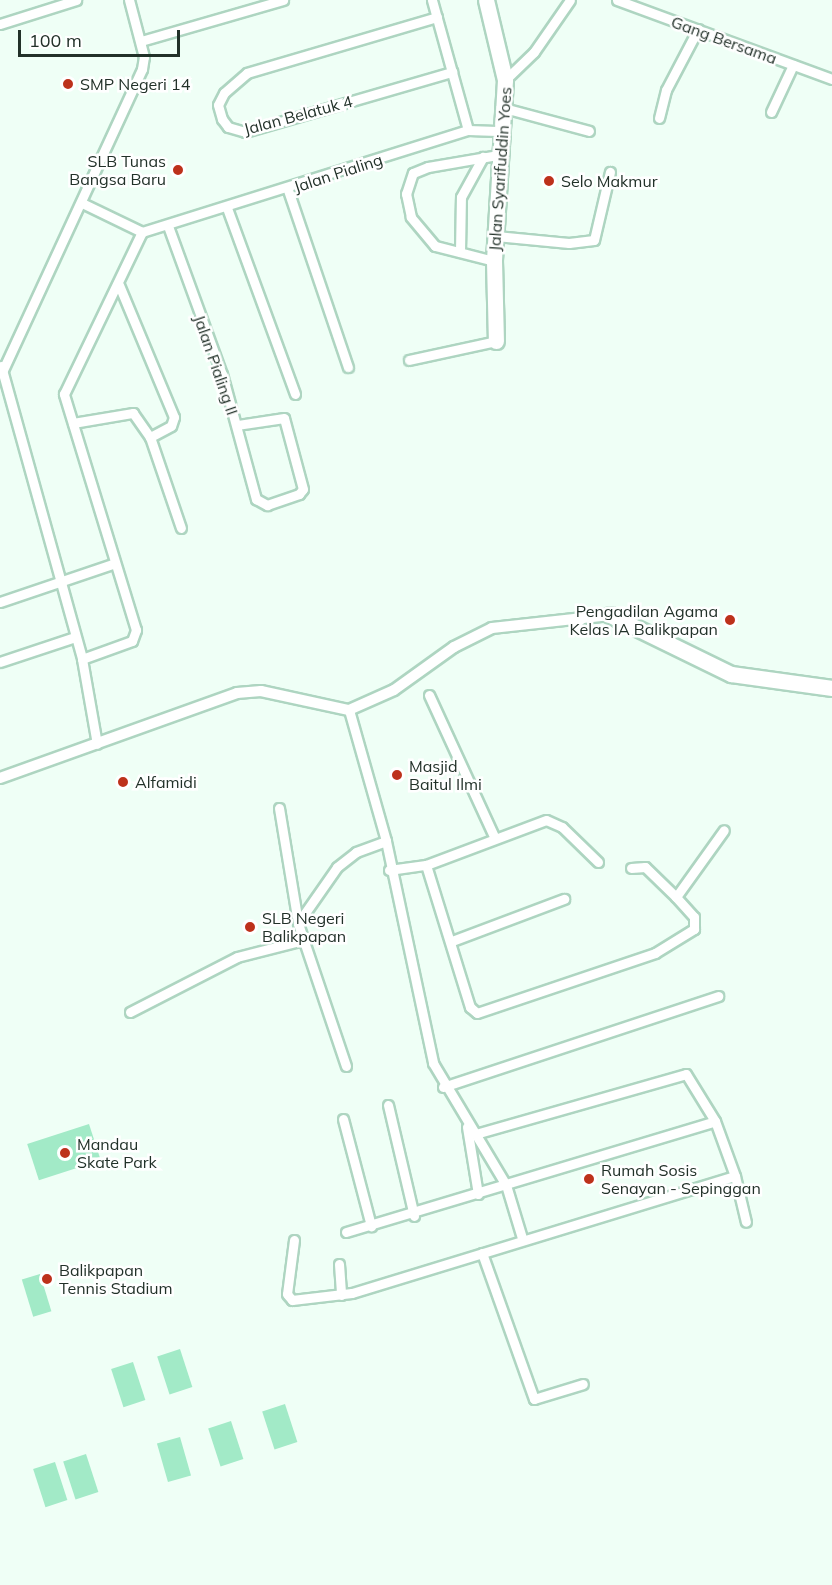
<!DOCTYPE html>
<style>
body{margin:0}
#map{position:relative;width:832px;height:1585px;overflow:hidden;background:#effff6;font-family:Mulish,sans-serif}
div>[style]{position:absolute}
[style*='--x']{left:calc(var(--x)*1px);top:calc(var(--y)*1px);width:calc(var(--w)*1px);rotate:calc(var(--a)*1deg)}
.green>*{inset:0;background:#a2eac7;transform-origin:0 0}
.roads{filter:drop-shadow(2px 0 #aed5c1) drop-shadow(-2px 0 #aed5c1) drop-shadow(0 2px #aed5c1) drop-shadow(0 -2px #aed5c1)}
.minor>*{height:9px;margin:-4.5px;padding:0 4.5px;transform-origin:4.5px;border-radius:4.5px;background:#fff}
.tertiary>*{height:10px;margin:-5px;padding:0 5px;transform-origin:5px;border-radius:5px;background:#fff}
.trunk>*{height:15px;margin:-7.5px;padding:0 7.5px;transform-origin:7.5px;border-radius:7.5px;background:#fff}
.dots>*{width:16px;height:16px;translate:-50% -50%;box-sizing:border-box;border:3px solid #fff;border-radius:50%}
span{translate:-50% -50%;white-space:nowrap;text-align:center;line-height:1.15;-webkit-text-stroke:5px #fff;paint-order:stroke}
.street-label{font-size:16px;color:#223129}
.poi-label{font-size:16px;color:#223129}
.left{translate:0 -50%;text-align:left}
.right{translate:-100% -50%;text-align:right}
.scale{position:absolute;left:18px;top:30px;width:162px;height:27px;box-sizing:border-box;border:3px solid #223129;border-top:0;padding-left:8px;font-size:18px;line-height:21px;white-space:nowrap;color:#223129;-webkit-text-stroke:4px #fff;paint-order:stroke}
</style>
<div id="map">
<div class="green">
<div style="left:89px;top:1124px;width:38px;height:65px;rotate:72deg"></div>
<div style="left:40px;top:1274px;width:39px;height:19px;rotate:73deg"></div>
<div style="left:180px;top:1349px;width:40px;height:24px;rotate:72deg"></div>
<div style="left:133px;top:1362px;width:40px;height:23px;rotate:72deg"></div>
<div style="left:285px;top:1404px;width:40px;height:24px;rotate:72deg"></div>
<div style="left:231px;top:1421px;width:40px;height:24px;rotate:72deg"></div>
<div style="left:180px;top:1437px;width:40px;height:24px;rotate:74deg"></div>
<div style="left:86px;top:1454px;width:40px;height:24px;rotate:72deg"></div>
<div style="left:55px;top:1462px;width:40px;height:23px;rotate:72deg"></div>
</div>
<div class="roads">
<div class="minor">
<div style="--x:617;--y:0;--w:229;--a:20.2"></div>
<div style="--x:437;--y:17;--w:198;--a:163.6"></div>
<div style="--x:247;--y:73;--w:30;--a:139"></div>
<div style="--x:224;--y:93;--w:13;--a:117"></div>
<div style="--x:218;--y:105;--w:15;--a:74"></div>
<div style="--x:222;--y:119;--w:10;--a:53"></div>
<div style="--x:228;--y:127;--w:18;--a:16"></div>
<div style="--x:245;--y:132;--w:216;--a:-16.2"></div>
<div style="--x:0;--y:24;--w:80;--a:-17.5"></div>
<div style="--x:141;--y:41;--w:148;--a:-16.1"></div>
<div style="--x:505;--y:80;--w:40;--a:-44"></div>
<div style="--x:534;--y:52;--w:63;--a:-55.3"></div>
<div style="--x:504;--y:108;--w:88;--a:15.1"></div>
<div style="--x:771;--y:112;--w:52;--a:-64.9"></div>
<div style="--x:659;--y:118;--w:29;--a:-76"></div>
<div style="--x:666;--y:90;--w:69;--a:-62.3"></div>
<div style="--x:468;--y:130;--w:36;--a:2"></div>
<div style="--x:288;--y:190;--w:187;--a:71.3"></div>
<div style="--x:82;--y:203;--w:67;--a:25.8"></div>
<div style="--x:142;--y:232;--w:342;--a:-17.4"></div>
<div style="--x:468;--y:130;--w:135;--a:-105.5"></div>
<div style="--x:227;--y:208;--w:198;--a:69.9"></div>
<div style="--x:168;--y:226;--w:158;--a:70"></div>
<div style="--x:222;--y:374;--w:130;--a:74.8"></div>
<div style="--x:256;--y:499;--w:13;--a:29"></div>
<div style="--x:267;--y:505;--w:34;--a:-19"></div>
<div style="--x:299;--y:494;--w:6;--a:-51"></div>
<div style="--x:303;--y:489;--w:73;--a:-105"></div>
<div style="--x:284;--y:418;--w:48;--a:171.5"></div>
<div style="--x:496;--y:236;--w:73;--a:5.5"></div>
<div style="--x:569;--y:243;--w:25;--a:-7"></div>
<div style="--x:594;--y:240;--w:70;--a:-76.8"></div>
<div style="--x:460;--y:252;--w:55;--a:-89"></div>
<div style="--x:461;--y:197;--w:46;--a:-61.2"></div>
<div style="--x:494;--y:261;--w:61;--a:-165.7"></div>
<div style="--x:435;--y:246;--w:38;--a:-130"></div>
<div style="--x:411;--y:217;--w:24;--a:-102"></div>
<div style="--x:406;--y:194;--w:22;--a:-72"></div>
<div style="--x:413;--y:173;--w:16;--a:-22"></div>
<div style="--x:428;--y:167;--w:76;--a:-9.8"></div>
<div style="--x:119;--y:285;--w:143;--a:67.4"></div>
<div style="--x:174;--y:417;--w:9;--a:108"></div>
<div style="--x:171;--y:426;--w:24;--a:152"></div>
<div style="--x:409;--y:360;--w:89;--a:-12.3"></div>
<div style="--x:1;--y:366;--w:304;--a:74.5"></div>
<div style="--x:82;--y:659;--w:86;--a:80"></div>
<div style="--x:2;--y:372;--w:334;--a:-65.2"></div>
<div style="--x:142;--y:69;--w:12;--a:-81"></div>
<div style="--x:144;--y:57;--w:59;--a:-104.7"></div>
<div style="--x:73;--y:423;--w:61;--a:-9.5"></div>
<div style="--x:133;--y:413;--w:29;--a:55"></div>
<div style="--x:150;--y:437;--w:96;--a:71.2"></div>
<div style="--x:0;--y:602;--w:121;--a:-18.7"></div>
<div style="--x:82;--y:659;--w:53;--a:-19.8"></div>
<div style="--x:132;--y:641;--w:12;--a:-70"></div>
<div style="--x:136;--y:630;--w:247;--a:-107"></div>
<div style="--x:64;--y:394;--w:180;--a:-64.3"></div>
<div style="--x:0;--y:662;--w:79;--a:-18.4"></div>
<div style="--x:429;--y:695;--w:155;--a:65.3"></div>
<div style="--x:349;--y:710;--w:136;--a:74.2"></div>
<div style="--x:386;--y:841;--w:227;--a:78"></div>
<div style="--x:433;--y:1063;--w:142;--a:59.1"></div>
<div style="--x:506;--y:1185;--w:55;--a:73.2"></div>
<div style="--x:279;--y:808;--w:117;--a:80.6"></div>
<div style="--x:598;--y:862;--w:50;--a:-135.8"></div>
<div style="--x:562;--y:827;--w:17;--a:-156"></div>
<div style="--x:546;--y:820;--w:128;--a:159.4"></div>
<div style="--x:426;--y:865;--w:149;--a:72.8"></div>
<div style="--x:470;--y:1007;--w:9;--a:41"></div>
<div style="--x:477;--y:1013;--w:188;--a:-18.6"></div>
<div style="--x:655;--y:953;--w:46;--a:-31.6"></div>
<div style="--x:694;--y:929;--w:12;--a:-90"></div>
<div style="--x:694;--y:917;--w:27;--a:-132"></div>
<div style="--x:676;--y:897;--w:43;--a:-135.9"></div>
<div style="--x:645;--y:867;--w:14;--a:176"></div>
<div style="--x:389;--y:870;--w:37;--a:-8"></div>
<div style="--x:676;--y:897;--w:82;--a:-54.4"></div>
<div style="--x:452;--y:941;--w:120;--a:-20.6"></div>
<div style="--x:130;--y:1012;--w:120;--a:-27.2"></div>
<div style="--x:237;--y:957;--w:68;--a:-14.4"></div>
<div style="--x:346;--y:1066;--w:151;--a:-108.6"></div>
<div style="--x:298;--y:923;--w:68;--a:-55.1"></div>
<div style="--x:337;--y:867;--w:24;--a:-38"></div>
<div style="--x:356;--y:852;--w:32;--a:-20"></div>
<div style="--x:443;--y:1087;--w:290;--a:-18.3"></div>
<div style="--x:388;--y:1105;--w:114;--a:76.8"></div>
<div style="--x:343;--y:1119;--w:111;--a:75.3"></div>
<div style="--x:467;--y:1127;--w:68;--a:80.7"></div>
<div style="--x:479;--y:1133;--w:215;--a:-15.9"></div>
<div style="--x:686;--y:1074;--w:55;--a:58.3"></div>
<div style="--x:715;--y:1121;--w:59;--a:70"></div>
<div style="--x:346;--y:1232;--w:385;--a:-16.7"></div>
<div style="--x:294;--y:1240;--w:54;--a:97.4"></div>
<div style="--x:287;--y:1294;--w:8;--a:50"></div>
<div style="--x:292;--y:1300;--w:60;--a:-6.7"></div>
<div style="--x:352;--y:1293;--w:400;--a:-17"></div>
<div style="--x:735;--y:1176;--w:47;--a:76.6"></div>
<div style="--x:482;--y:1253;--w:155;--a:70.4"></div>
<div style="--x:534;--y:1399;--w:51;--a:-17"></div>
<div style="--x:339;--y:1264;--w:31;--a:86"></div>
</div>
<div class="tertiary">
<div style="--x:0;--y:778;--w:252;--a:-19.7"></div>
<div style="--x:237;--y:693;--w:24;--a:-5"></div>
<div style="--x:261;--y:691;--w:90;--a:12.2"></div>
<div style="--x:349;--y:710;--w:49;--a:-24"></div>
<div style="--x:394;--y:690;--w:74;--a:-35.6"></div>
<div style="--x:454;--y:647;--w:42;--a:-26.6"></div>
<div style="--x:492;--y:628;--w:119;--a:-6.3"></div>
</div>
<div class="trunk">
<div style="--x:486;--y:0;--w:82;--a:76.6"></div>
<div style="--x:505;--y:80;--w:181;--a:93.5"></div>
<div style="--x:494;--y:261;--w:80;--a:88.6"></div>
<div style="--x:610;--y:615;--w:135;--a:26"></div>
<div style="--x:731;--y:674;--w:102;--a:7.9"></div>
</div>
</div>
<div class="dots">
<div style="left:68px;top:84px;background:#bd311b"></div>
<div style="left:178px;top:170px;background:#bd311b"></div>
<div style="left:549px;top:181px;background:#bd311b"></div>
<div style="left:730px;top:620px;background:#bd311b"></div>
<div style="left:397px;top:775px;background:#bd311b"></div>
<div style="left:123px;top:782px;background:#bd311b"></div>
<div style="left:250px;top:927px;background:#bd311b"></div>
<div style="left:65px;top:1153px;background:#bd311b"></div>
<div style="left:589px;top:1179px;background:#bd311b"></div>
<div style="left:47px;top:1279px;background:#bd311b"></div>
</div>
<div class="street-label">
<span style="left:724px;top:40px;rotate:20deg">Gang Bersama</span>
<span style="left:298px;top:115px;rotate:-15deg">Jalan Belatuk 4</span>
<span style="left:500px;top:169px;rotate:-86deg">Jalan Syarifuddin Yoes</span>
<span style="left:338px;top:173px;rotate:-18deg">Jalan Pialing</span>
<span style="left:216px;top:365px;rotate:71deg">Jalan Pialing II</span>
</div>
<div class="poi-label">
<span class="left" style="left:80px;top:84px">SMP Negeri 14</span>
<span class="right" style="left:166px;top:170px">SLB Tunas<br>Bangsa Baru</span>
<span class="left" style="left:561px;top:181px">Selo Makmur</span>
<span class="right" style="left:718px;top:620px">Pengadilan Agama<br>Kelas IA Balikpapan</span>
<span class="left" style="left:409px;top:775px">Masjid<br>Baitul Ilmi</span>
<span class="left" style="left:135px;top:782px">Alfamidi</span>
<span class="left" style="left:262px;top:927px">SLB Negeri<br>Balikpapan</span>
<span class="left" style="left:77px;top:1153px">Mandau<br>Skate Park</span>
<span class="left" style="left:601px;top:1179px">Rumah Sosis<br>Senayan - Sepinggan</span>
<span class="left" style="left:59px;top:1279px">Balikpapan<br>Tennis Stadium</span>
</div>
<div class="scale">100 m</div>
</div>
